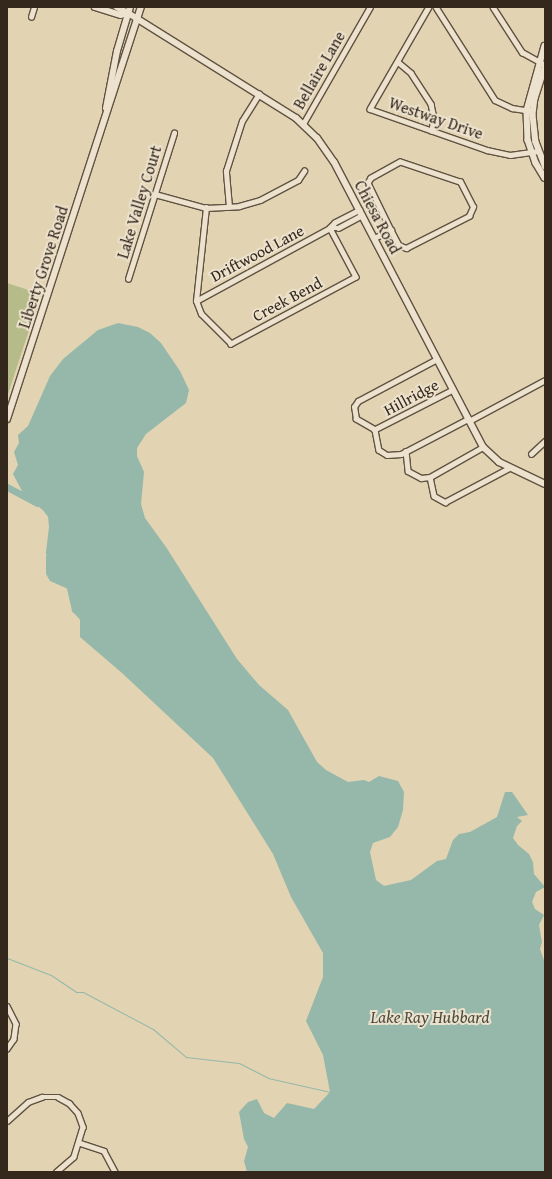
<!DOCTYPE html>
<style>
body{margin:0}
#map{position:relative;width:552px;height:1179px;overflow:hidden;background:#e2d3b2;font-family:"Gentium Book Plus",serif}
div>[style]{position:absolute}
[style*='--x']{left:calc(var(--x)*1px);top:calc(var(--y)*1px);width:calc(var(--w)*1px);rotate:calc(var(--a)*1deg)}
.green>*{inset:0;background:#b5bc8a}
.water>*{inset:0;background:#95b8aa}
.stream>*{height:1px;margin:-0.5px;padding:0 0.5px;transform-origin:0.5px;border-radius:0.5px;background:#95b8aa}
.river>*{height:7px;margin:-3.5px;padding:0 3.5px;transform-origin:3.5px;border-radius:3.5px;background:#95b8aa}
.roads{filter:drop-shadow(1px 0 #605242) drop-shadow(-1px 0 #605242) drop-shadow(0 1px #605242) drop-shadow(0 -1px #605242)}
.minor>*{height:4.5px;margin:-2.25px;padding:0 2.25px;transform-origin:2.25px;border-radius:2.25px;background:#ece2cd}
.tertiary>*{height:5.5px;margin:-2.75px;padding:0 2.75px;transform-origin:2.75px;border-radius:2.75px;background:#ece2cd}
.secondary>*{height:6px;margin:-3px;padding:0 3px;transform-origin:3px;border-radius:3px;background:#ece2cd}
span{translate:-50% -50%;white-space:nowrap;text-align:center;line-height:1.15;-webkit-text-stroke:4px #ece2cd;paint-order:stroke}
.street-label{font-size:16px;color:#34271c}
.water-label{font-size:17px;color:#4c4b40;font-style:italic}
.frame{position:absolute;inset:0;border:8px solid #34271c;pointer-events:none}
</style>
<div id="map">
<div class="green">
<div style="clip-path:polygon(7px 283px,41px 294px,7px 397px)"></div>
</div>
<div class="water">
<div style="clip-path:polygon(118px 323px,138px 327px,150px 333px,161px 343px,180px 371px,189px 390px,186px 403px,146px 434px,137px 448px,137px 456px,144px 472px,141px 504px,145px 518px,166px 547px,237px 659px,259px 685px,288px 710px,317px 762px,326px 770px,348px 782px,364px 780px,369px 782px,379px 776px,398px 781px,404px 792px,403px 810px,398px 827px,390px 837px,373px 843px,370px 852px,376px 880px,384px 886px,411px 880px,437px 861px,446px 859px,453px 840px,459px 834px,470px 832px,497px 817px,505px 792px,512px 792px,528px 815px,517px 817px,522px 821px,517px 826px,513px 838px,518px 845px,529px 854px,533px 862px,534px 874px,545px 887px,536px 892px,532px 902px,535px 909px,544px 915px,539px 925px,542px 942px,540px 949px,545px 963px,545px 1172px,247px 1172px,244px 1161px,248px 1147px,244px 1139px,239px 1112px,248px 1102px,257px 1099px,264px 1113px,274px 1118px,287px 1103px,314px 1109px,330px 1092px,323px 1055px,306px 1021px,323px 977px,323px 953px,291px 897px,273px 854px,213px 758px,122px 673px,80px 637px,80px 615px,71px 593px,66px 588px,50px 581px,46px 574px,46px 557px,55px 527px,53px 519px,23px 493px,13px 474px,18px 465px,14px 452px,19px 443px,18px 435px,28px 426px,50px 376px,63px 359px,98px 330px)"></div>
</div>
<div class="stream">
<div style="--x:7;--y:958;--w:47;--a:21.1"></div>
<div style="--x:51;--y:975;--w:30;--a:34"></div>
<div style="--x:76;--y:992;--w:7;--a:0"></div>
<div style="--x:83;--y:992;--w:79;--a:27.9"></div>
<div style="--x:153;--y:1029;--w:43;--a:40.3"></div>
<div style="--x:186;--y:1057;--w:53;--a:6.5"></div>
<div style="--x:239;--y:1063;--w:33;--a:27"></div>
<div style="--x:268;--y:1078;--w:64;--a:12.7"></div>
</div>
<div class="river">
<div style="--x:7;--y:487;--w:34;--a:28"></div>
<div style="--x:47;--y:510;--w:6;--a:51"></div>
<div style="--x:51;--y:515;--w:12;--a:85"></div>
<div style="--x:52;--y:527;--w:25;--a:97"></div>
<div style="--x:70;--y:588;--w:22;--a:77"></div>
<div style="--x:75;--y:609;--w:12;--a:48"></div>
<div style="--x:83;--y:618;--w:4;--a:0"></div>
</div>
<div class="roads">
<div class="minor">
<div style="--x:429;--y:7;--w:118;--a:120"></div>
<div style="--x:370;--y:109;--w:124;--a:19.3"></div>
<div style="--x:487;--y:150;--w:24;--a:12"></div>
<div style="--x:510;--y:155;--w:28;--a:-8"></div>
<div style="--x:436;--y:7;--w:110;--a:57.6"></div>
<div style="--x:495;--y:100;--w:19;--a:25"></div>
<div style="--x:512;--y:108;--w:18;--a:9"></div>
<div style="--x:493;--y:7;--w:54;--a:57.2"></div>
<div style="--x:522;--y:52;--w:26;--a:29"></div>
<div style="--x:31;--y:17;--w:10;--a:-73"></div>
<div style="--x:398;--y:62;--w:17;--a:40"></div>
<div style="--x:411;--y:73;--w:37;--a:57"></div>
<div style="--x:431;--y:104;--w:14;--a:78"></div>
<div style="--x:434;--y:118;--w:13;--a:99"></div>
<div style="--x:303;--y:124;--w:135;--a:-60.2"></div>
<div style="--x:155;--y:194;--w:53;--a:15.4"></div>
<div style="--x:206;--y:208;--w:33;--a:-3"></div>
<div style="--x:239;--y:206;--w:22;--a:-16"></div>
<div style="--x:260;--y:200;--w:43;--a:-27.8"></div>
<div style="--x:298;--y:180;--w:11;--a:-56"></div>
<div style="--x:229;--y:207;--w:36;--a:-95"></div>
<div style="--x:226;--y:171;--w:52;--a:-72.3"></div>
<div style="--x:242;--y:121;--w:32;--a:-58"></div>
<div style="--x:360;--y:210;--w:28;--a:153"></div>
<div style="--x:335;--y:223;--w:7;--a:135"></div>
<div style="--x:330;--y:228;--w:8;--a:0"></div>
<div style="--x:338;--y:228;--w:27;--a:-28"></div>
<div style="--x:374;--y:238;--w:19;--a:-25"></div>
<div style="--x:391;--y:230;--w:17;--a:62"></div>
<div style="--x:399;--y:245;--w:8;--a:23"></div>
<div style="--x:406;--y:248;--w:71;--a:-26.9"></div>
<div style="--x:469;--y:216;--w:10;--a:-66"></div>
<div style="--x:473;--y:207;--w:28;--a:-117"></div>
<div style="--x:460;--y:182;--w:63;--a:-161.6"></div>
<div style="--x:400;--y:162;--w:33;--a:151"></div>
<div style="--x:371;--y:178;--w:6;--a:121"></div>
<div style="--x:368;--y:183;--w:52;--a:63.9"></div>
<div style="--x:128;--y:279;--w:153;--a:-72.5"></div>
<div style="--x:196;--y:301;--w:153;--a:-28.6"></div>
<div style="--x:330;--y:228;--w:55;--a:62"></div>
<div style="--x:356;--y:277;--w:142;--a:151.8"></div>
<div style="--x:231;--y:344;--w:42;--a:-135"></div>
<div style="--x:201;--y:314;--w:14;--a:-111"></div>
<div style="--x:196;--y:301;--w:94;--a:-83.9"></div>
<div style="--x:453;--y:390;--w:88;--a:152.9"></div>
<div style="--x:375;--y:430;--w:20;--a:79"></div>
<div style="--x:379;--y:450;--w:9;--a:32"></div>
<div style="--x:387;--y:455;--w:14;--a:-4"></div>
<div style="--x:401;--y:454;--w:76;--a:-27.6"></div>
<div style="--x:469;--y:421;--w:86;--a:-28.3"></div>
<div style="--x:375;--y:430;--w:22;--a:-150"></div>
<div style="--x:356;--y:419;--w:12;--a:-99"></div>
<div style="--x:354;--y:407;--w:7;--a:-56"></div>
<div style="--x:358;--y:401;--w:89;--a:-28"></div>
<div style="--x:406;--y:451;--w:20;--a:84"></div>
<div style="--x:408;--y:471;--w:15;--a:28"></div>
<div style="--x:421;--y:478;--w:9;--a:-6"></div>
<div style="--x:430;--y:477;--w:61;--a:-29.5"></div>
<div style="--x:531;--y:454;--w:19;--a:-43"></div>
<div style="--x:430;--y:477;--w:19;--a:78"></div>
<div style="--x:434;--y:496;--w:13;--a:29"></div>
<div style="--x:445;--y:502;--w:72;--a:-28"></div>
<div style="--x:7;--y:1006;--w:20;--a:63"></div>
<div style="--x:16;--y:1024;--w:15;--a:98"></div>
<div style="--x:14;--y:1039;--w:12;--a:125"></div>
<div style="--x:7;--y:1121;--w:28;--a:-42"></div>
<div style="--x:28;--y:1102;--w:15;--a:-20"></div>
<div style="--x:42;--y:1097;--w:16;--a:0"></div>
<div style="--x:58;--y:1097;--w:13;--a:29"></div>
<div style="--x:69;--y:1103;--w:13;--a:48"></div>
<div style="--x:78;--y:1113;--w:15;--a:70"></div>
<div style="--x:83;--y:1127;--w:31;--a:107"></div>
<div style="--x:74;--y:1157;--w:23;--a:139"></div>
<div style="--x:80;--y:1143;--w:25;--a:18"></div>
<div style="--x:104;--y:1151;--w:24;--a:62"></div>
</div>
<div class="tertiary">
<div style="--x:95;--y:7;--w:27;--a:17"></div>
<div style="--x:121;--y:15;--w:7;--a:-16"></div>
<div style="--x:117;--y:7;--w:13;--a:29"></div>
<div style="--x:545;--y:46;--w:67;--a:105.5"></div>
<div style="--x:527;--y:111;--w:29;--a:88"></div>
<div style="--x:528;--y:140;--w:24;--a:71"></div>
<div style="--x:536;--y:163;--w:17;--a:59"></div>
<div style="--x:545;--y:68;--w:32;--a:108"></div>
<div style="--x:535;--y:98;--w:17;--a:97"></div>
<div style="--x:533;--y:115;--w:27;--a:84"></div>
<div style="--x:536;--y:142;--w:26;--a:69"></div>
</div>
<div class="secondary">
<div style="--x:128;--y:13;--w:198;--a:32"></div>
<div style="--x:296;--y:118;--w:29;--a:44"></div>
<div style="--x:317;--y:138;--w:29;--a:55"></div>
<div style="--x:334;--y:162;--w:322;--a:62.4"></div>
<div style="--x:483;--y:447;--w:22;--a:43"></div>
<div style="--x:499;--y:462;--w:51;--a:25.6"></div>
<div style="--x:106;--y:108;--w:58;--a:-79.1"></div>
<div style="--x:117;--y:51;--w:46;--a:-73.5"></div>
<div style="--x:7;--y:419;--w:433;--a:-72"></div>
</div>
</div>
<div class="street-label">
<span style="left:319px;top:70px;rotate:-60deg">Bellaire Lane</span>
<span style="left:436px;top:118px;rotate:19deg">Westway Drive</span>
<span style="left:139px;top:202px;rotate:-73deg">Lake Valley Court</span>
<span style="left:378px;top:217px;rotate:62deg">Chiesa Road</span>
<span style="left:257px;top:253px;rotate:-28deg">Driftwood Lane</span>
<span style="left:43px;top:267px;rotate:-72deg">Liberty Grove Road</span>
<span style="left:287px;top:299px;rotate:-28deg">Creek Bend</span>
<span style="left:411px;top:397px;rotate:-28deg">Hillridge</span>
</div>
<div class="water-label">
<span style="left:430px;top:1017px">Lake Ray Hubbard</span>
</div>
<div class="frame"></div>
</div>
